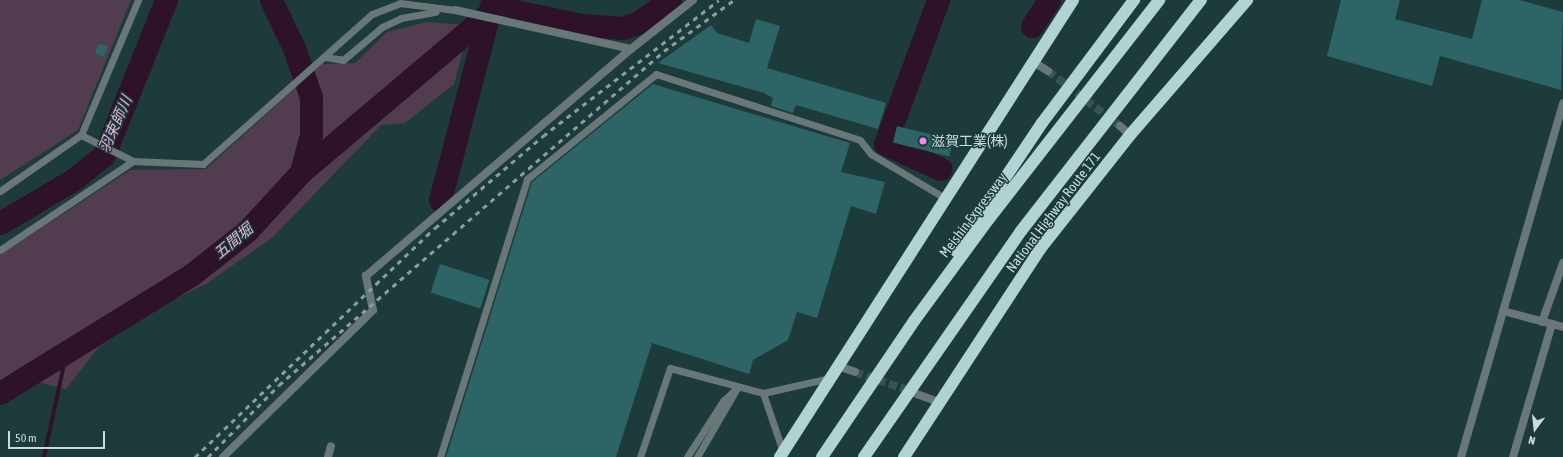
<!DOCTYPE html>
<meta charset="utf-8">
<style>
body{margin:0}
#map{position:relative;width:1563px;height:457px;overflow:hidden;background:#1d3b3b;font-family:"Asap Condensed","Noto Sans JP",sans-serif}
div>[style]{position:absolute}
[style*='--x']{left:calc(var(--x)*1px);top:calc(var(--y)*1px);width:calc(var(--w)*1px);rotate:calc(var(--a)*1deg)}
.green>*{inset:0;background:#523c4f}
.stream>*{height:4px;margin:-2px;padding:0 2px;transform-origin:2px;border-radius:2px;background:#2d122a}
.river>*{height:23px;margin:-11.5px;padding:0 11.5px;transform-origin:11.5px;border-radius:11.5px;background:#2d122a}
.building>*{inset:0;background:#2d6466;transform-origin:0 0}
.street-tunnel>*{height:8px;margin-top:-4px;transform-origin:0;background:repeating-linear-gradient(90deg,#375353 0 8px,transparent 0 12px)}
.lane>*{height:7px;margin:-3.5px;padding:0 3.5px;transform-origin:3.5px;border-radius:3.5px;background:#6a7778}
.street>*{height:8px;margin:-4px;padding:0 4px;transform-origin:4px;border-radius:4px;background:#6a7778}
.highway>*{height:12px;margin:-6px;padding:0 6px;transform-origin:6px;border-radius:6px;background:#b1d3d3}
.rail>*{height:3px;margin-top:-1.5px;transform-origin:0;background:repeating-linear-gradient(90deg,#889e9e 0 5px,transparent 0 10px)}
.dots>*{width:11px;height:11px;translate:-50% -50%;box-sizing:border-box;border:2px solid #1d3b3b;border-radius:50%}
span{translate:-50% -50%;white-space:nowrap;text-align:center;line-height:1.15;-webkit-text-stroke:3px #1d3b3b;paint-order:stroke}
.poi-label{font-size:14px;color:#cbdcdc}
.left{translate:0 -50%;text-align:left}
.street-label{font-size:14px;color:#cbdcdc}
.water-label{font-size:15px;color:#e7b0df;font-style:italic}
.north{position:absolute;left:1515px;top:409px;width:40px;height:40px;-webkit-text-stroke:3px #1d3b3b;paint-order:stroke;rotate:195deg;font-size:11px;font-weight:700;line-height:16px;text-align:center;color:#cbdcdc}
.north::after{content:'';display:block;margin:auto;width:14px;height:18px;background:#cbdcdc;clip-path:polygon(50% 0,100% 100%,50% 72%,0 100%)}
.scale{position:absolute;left:8px;top:431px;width:97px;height:18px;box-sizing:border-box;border:2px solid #cbdcdc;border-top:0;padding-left:5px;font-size:12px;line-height:14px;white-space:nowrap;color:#cbdcdc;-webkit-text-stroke:3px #1d3b3b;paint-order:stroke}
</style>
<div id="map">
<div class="green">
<div style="clip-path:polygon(0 0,131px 0,78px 130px,0 180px)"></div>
<div style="clip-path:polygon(426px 22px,470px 25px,454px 84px,405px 123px,381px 125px,273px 237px,206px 284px,158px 307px,98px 348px,66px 389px,38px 382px,0 405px,0 255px,130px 170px,206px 169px,322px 64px,355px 63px,387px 32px)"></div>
</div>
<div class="stream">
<div style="--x:44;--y:457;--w:104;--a:-77.8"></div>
</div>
<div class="river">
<div style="--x:938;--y:0;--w:153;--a:110.2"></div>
<div style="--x:885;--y:144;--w:61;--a:24.1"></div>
<div style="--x:1032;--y:26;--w:31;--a:-57"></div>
<div style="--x:301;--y:172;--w:246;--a:-40.2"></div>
<div style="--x:440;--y:200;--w:201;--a:-75.3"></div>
<div style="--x:491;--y:6;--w:93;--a:11.8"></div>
<div style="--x:582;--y:25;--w:40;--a:4.3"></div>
<div style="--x:622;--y:28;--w:16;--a:-18"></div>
<div style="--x:637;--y:23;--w:40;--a:-34.9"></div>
<div style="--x:0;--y:223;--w:86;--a:-30.7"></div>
<div style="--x:74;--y:179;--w:38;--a:-39"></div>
<div style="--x:104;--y:155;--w:167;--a:-68.2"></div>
<div style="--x:0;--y:393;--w:225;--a:-31.7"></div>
<div style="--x:191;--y:275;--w:71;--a:-38.2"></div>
<div style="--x:247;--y:231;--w:80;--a:-47.5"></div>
<div style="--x:301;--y:172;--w:38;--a:-75"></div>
<div style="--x:311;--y:135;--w:38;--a:-90"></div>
<div style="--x:311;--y:97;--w:52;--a:-109.1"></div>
<div style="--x:294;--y:48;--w:53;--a:-115.6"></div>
</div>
<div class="building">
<div style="clip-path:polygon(1341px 0,1400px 0,1395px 19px,1472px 39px,1482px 0,1519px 0,1563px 12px,1561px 90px,1440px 56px,1432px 86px,1327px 56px)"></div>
<div style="clip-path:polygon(756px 19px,780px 26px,767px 68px,886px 103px,878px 129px,796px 105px,793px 113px,771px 106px,773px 98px,764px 93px,658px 63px,711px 25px,717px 33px,749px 43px)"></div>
<div style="clip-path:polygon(98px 44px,108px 46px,104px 57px,95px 54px)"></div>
<div style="clip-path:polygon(653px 84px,850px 143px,841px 172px,885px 182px,876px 214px,851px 206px,817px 318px,797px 312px,788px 340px,753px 360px,749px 374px,652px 343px,616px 457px,446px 457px,532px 182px)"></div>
<div style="left:897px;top:126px;width:58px;height:17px;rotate:14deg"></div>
<div style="left:440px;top:264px;width:52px;height:30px;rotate:18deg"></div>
</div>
<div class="street-tunnel">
<div style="--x:1048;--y:71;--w:91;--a:37.4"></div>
<div style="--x:855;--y:372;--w:61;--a:19"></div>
</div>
<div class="lane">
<div style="--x:325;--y:57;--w:18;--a:9"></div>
<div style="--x:343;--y:60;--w:51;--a:-40.2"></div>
<div style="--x:382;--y:27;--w:21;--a:-25"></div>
<div style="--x:401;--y:18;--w:35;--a:-10"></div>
<div style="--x:81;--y:135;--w:58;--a:26.6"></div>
<div style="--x:133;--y:161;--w:70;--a:2.5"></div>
<div style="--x:203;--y:164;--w:226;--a:-41.6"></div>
<div style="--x:372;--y:14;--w:30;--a:-21"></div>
<div style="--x:400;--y:3;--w:55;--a:7.3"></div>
<div style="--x:0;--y:191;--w:98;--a:-34.7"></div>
<div style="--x:81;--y:135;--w:147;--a:-67.1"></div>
<div style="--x:0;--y:250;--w:160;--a:-33.8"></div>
<div style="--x:763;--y:393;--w:69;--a:-12.6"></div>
<div style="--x:440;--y:457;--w:291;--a:-72.6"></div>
<div style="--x:527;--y:179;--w:166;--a:-39.1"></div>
<div style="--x:656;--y:74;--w:214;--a:17.9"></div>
<div style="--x:860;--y:140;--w:18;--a:52"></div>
<div style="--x:871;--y:154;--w:86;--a:30.7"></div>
<div style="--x:640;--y:457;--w:94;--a:-71.4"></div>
<div style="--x:670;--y:368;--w:96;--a:15"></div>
<div style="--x:763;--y:393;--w:62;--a:71.3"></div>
<div style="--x:687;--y:457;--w:67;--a:-57.3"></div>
<div style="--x:723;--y:401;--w:19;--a:-43"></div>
<div style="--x:697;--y:457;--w:78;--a:-59.8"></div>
</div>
<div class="street">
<div style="--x:455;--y:10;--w:180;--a:12.5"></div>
<div style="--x:631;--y:49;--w:79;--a:-38.3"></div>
<div style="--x:1032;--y:61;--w:19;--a:32"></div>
<div style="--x:1120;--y:126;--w:13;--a:42"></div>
<div style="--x:1503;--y:311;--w:62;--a:14.9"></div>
<div style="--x:1542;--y:322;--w:63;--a:-70.4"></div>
<div style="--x:838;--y:366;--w:18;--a:19"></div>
<div style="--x:914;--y:393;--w:27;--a:20"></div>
<div style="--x:223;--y:457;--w:210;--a:-44.4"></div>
<div style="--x:373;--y:310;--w:35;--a:-102"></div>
<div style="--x:366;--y:276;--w:349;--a:-40.6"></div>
<div style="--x:328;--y:457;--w:11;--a:-75"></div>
<div style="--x:1461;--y:457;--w:368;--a:-73.9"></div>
<div style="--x:1513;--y:457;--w:139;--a:-73.7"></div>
</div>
<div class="highway">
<div style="--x:956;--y:251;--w:154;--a:-56.1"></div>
<div style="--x:1042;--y:123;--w:154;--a:-53.2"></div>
<div style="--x:780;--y:457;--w:543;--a:-57.33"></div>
<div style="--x:822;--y:457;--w:164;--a:-55.9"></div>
<div style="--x:914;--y:321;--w:125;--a:-53.8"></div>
<div style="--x:988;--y:220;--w:279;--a:-52.1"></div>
<div style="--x:864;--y:457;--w:275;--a:-55.2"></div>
<div style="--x:1021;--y:231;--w:293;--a:-52.1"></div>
<div style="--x:904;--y:457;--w:249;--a:-56.8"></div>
<div style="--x:1040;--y:249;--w:145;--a:-51.7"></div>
<div style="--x:1130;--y:135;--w:179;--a:-49.1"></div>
</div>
<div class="rail">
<div style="--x:195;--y:457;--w:332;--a:-43.7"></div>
<div style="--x:435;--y:228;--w:142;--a:-40.4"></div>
<div style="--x:543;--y:136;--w:222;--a:-37.7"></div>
<div style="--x:208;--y:457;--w:101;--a:-45.4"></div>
<div style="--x:279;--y:385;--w:510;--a:-40.94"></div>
<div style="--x:664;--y:51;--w:87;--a:-36.1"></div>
</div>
<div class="dots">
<div style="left:923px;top:141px;background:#f788eb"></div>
</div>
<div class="poi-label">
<span class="left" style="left:931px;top:141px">滋賀工業(株)</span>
</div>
<div class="street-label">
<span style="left:1053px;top:212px;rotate:-53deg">National Highway Route 171</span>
<span style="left:973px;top:215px;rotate:-53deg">Meishin Expressway</span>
</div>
<div class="water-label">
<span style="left:115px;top:124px;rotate:-66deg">羽束師川</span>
<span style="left:233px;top:241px;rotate:-40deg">五間堀</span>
</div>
<div class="north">N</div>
<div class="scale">50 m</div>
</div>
